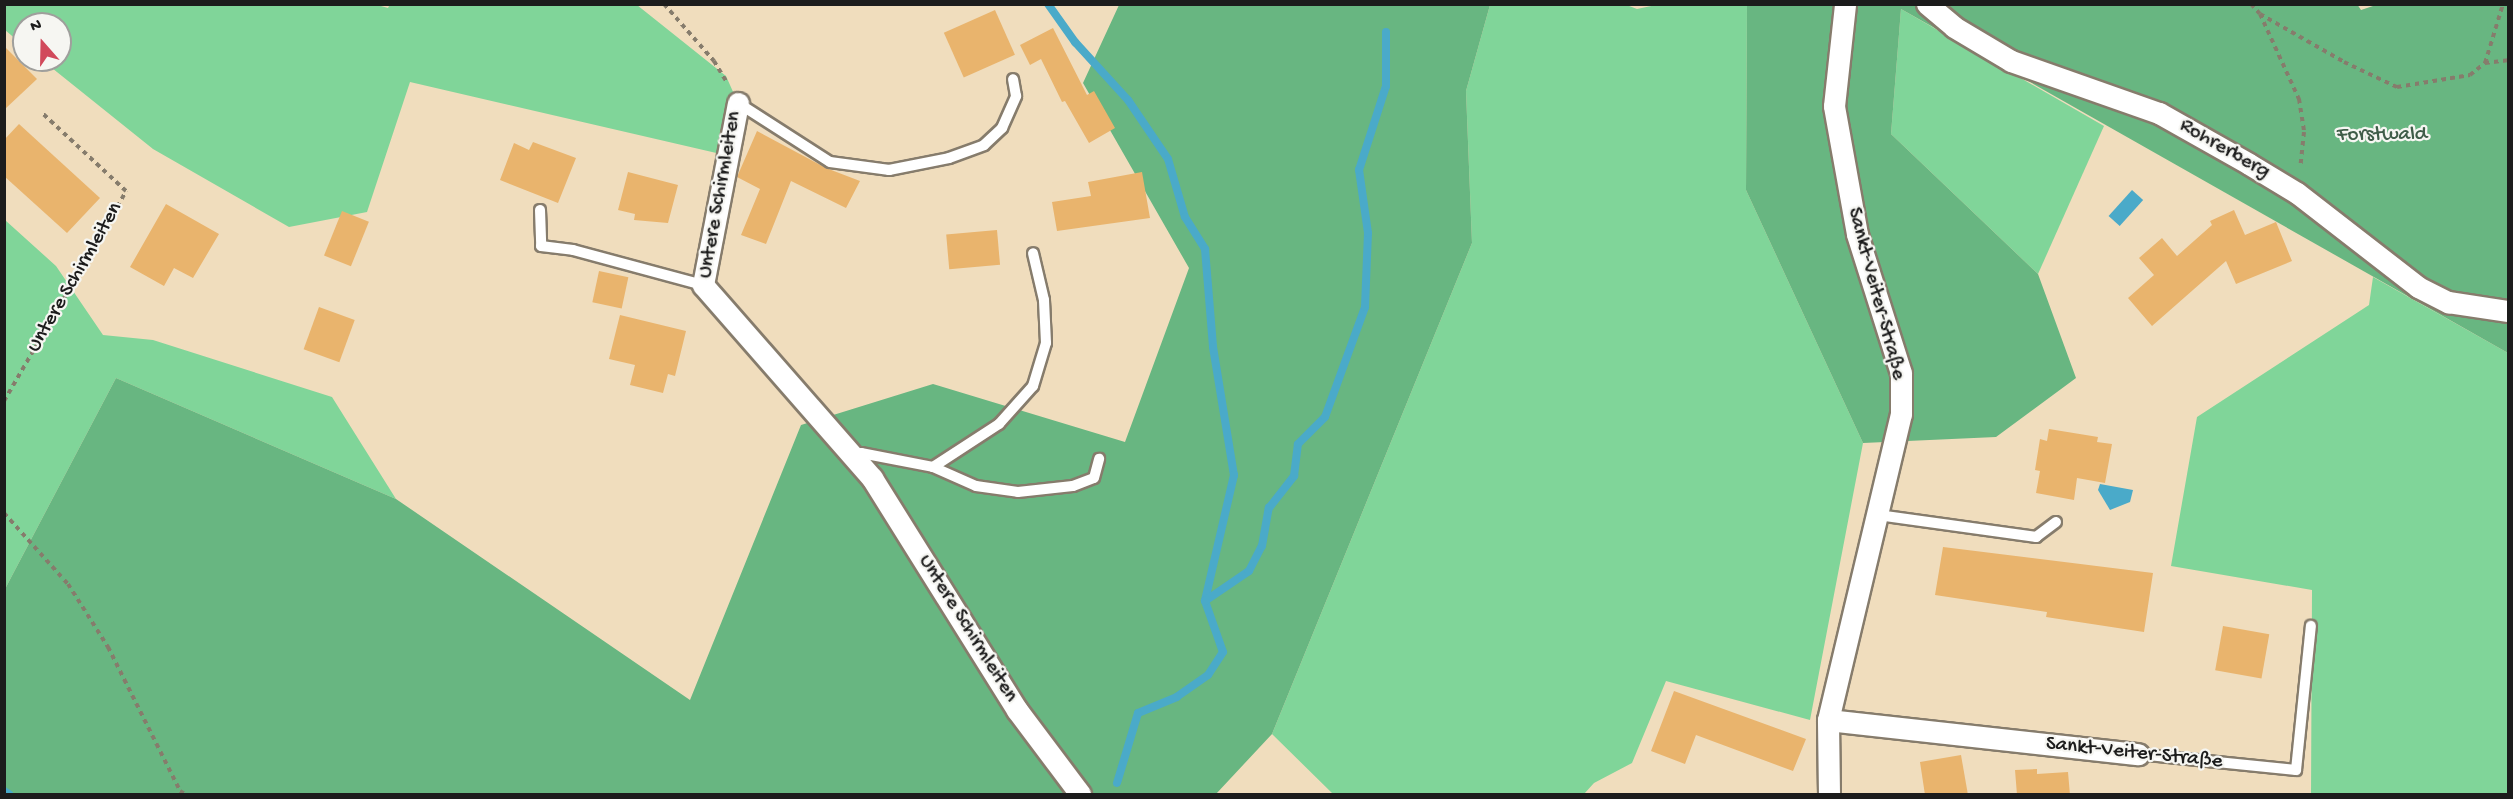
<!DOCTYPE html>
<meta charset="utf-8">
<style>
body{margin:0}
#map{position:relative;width:2513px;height:799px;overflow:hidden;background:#f0ddbd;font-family:"Gochi Hand",sans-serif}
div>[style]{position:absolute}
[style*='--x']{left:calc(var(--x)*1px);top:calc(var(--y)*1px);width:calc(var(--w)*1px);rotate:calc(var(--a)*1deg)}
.green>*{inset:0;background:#80d599}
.forest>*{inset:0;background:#68b681}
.water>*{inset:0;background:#4aaac9;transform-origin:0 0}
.stream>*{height:8px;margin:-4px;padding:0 4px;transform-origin:4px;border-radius:4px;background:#4aaac9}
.building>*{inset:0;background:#e9b46d;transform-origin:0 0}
.path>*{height:4px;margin-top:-2px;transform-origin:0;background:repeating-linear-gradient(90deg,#867c6c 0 4.5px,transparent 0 9px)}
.roads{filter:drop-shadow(2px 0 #867c6c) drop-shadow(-2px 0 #867c6c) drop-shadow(0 2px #867c6c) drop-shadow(0 -2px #867c6c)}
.service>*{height:10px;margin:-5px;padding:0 5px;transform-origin:5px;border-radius:5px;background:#fff}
.minor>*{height:21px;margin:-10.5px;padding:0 10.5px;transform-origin:10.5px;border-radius:10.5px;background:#fff}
span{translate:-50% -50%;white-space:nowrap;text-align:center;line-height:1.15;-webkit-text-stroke:4.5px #f6f6f2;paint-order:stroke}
.park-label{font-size:21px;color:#3f5d48}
.street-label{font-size:21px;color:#1c1c1c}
.frame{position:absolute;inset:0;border:6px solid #1c1c1c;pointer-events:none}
.north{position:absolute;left:12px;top:12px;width:60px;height:60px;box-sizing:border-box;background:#f6f6f2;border:2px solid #9f9f9c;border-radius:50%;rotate:340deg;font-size:16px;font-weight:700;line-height:24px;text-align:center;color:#1c1c1c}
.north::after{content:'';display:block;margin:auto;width:21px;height:27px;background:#d1495b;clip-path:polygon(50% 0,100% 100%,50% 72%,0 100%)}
</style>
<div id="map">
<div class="green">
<div style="clip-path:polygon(374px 4px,388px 8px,390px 4px,637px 5px,726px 76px,738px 103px,725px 155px,410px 82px,367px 212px,289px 227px,153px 149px,42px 60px,60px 60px,60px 24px,24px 24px,24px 46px,5px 30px,4px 5px)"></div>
<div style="clip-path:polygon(1624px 4px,1637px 9px,1656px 5px,1747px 5px,1746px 190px,1863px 443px,1810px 720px,1666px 681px,1632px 763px,1594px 783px,1584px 794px,1333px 794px,1272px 734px,1472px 243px,1466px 91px,1490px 5px)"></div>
<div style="clip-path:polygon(1901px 9px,2104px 126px,2038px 274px,1891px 134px)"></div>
<div style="clip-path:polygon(5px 220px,56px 266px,103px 335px,153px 340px,332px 397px,396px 499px,116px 378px,5px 589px)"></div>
<div style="clip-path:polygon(2373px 277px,2508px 353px,2508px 794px,2311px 794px,2312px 590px,2171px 566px,2197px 417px,2369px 305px)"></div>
</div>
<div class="forest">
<div style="clip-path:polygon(2357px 4px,2361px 10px,2379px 4px,2508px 5px,2508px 353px,1901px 9px,1891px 134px,2038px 274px,2076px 378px,1996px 437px,1863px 443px,1746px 190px,1747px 5px)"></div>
<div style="clip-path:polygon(1119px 5px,1490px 5px,1466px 91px,1472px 243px,1272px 734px,1216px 794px,5px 794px,5px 589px,116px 378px,396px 499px,690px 700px,801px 425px,933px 384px,1125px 442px,1189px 268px,1083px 83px)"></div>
</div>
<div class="water">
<div style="left:2132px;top:190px;width:15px;height:35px;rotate:42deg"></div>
<div style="clip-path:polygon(2100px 484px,2133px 490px,2130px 502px,2110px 510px,2098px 490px)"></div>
</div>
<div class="stream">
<div style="--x:1048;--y:4;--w:47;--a:54.6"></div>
<div style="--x:1075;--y:42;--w:79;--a:47.6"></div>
<div style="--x:1128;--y:100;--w:71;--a:55.9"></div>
<div style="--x:1168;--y:159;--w:60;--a:73.7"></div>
<div style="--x:1185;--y:217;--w:38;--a:58"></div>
<div style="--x:1205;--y:249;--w:98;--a:85.3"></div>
<div style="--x:1213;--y:347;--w:130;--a:80.7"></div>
<div style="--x:1234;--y:475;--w:129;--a:103"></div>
<div style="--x:1205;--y:601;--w:54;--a:70.6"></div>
<div style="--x:1223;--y:652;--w:27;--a:123"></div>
<div style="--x:1208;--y:675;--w:38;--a:145"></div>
<div style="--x:1177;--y:697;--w:42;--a:157.7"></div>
<div style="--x:1138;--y:713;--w:73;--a:106.7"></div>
<div style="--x:1205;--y:601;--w:53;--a:-34.3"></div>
<div style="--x:1249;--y:571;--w:28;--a:-63"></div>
<div style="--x:1262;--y:546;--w:39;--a:-80"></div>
<div style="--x:1269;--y:508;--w:41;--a:-52"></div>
<div style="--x:1294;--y:476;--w:32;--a:-83"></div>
<div style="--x:1298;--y:444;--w:38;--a:-45"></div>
<div style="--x:1325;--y:417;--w:117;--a:-70"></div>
<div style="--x:1365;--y:307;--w:74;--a:-87.7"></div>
<div style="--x:1368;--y:233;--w:64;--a:-98.1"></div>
<div style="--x:1359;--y:170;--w:88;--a:-72.2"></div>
<div style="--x:1386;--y:86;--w:54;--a:-90"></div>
<div style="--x:4;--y:791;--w:6;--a:31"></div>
</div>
<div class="building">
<div style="left:995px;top:10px;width:49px;height:56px;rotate:66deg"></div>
<div style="clip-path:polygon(1053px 28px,1087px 95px,1094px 91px,1115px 128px,1089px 143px,1065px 101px,1062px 102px,1041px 59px,1030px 65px,1020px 45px)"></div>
<div style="clip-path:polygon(4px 46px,37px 79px,4px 110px)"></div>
<div style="clip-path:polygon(19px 124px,100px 198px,67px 233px,4px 176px,4px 140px)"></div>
<div style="clip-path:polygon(757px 131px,826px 168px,860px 181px,846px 208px,791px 181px,766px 244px,741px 235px,760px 189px,737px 177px)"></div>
<div style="clip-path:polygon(533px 142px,576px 158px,558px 203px,500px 180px,514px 143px,529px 150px)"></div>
<div style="clip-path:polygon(628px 172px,678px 185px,668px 223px,634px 220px,635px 214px,618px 210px)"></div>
<div style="clip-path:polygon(1142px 172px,1150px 218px,1057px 231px,1052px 202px,1091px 196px,1088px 182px)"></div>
<div style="clip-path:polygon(166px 204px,219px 234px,193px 278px,174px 268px,164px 286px,130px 267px)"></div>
<div style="clip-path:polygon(2234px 210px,2245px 235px,2276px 222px,2292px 261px,2236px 284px,2226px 261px,2152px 326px,2128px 298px,2154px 275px,2139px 258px,2162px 238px,2177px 256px,2212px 225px,2210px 221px)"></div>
<div style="left:342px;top:211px;width:29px;height:48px;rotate:22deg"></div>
<div style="left:997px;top:230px;width:35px;height:51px;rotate:85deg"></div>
<div style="left:599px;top:271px;width:30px;height:32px;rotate:12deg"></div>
<div style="left:319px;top:307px;width:38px;height:45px;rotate:20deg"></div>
<div style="clip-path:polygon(620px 315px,686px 331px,675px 376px,668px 374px,663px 393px,630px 385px,635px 365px,609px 359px)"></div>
<div style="clip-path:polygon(2049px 429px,2098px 437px,2097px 442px,2112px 444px,2105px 483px,2077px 478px,2074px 500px,2036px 493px,2040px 471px,2035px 470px,2040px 439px,2047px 441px)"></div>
<div style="clip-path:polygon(1943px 547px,2153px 573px,2144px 632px,2046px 617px,2047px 612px,1935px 595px)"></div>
<div style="left:2223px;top:626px;width:47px;height:45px;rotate:10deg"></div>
<div style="clip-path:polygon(1674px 691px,1806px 739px,1793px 771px,1696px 735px,1685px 764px,1651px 751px)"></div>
<div style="clip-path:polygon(1961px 755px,1968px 795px,1925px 795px,1920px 762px)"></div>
<div style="clip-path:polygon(2037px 769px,2037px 774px,2068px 772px,2070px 795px,2017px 795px,2015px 770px)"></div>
</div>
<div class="path">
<div style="--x:664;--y:4;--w:76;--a:48.7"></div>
<div style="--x:714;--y:61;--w:26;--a:59"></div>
<div style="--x:2251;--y:4;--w:13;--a:48"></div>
<div style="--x:2260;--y:14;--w:97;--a:29.7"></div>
<div style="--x:2344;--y:62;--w:59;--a:25.3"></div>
<div style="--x:2397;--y:87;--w:74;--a:-9.3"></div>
<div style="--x:2470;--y:75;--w:19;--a:-39"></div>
<div style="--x:2485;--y:63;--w:62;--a:-73"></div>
<div style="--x:2260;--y:14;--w:94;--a:65.4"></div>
<div style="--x:2299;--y:99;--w:33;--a:81"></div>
<div style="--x:2304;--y:132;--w:36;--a:96"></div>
<div style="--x:2485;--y:63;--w:23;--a:-7"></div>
<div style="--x:4;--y:401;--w:243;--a:-59.8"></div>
<div style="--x:126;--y:191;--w:113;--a:-137.1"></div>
<div style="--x:4;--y:513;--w:96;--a:48"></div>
<div style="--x:68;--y:584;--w:75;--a:57.6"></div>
<div style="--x:108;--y:647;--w:161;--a:63.4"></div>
<div style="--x:180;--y:791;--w:6;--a:31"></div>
</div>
<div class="roads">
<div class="service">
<div style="--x:738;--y:103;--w:109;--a:32.7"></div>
<div style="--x:830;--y:162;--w:60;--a:7.7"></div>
<div style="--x:889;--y:170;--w:61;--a:-11.3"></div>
<div style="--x:949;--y:158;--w:37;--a:-20"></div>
<div style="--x:984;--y:145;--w:25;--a:-43"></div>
<div style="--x:1002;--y:128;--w:35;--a:-66"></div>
<div style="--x:1016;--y:96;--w:17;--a:-100"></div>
<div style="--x:540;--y:210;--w:36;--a:88"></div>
<div style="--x:541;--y:246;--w:32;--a:7"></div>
<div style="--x:573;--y:250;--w:135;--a:15.1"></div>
<div style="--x:857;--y:461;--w:9;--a:-63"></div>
<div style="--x:861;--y:453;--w:73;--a:11"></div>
<div style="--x:933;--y:467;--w:47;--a:23.8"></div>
<div style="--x:976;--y:486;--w:42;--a:8.1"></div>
<div style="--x:1018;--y:492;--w:55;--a:-6.2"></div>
<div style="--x:1073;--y:486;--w:22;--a:-21"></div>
<div style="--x:1094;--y:478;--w:20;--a:-75"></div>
<div style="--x:933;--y:467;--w:79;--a:-33.1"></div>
<div style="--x:999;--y:424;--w:51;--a:-48.2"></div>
<div style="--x:1033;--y:386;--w:45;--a:-73.2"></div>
<div style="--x:1046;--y:343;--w:43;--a:-92.7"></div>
<div style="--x:1044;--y:300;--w:48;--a:-103.2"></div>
<div style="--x:1878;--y:515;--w:160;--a:7.9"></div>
<div style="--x:2036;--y:537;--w:25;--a:-37"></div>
<div style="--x:2138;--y:754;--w:159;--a:5.8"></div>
<div style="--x:2296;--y:770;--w:145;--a:-84.1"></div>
</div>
<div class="minor">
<div style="--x:1927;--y:4;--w:35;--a:40"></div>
<div style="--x:1954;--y:27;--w:66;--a:30.8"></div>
<div style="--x:2011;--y:61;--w:157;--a:19.4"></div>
<div style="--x:2159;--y:113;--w:103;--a:29.5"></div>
<div style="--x:2249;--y:164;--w:56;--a:31.1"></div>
<div style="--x:2297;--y:193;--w:153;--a:37.8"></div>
<div style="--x:2418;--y:287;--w:34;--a:27"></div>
<div style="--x:2448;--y:302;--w:61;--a:8.5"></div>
<div style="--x:738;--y:103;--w:185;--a:100.9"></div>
<div style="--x:703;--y:285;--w:257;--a:48.8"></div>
<div style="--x:872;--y:478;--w:274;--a:58"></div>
<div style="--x:1017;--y:710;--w:105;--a:53.1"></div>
<div style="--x:1828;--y:720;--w:312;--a:6.3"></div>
<div style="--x:1829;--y:794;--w:74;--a:-90.8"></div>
<div style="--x:1828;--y:720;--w:315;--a:-76.6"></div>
<div style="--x:1901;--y:414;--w:41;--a:-90"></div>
<div style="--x:1901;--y:373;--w:146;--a:-107.6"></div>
<div style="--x:1857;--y:234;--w:130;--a:-100.2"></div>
<div style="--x:1834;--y:106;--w:103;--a:-83.8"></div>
</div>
</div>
<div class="park-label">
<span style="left:2382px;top:136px">Forstwald</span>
</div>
<div class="street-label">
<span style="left:2224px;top:150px;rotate:30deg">Rohrerberg</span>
<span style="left:721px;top:195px;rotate:-80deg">Untere Schirmleiten</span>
<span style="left:76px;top:278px;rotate:-60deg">Untere Schirmleiten</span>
<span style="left:1875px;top:294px;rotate:75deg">Sankt-Veiter-Straße</span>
<span style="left:967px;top:629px;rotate:58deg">Untere Schirmleiten</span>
<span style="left:2134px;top:754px;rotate:6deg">Sankt-Veiter-Straße</span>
</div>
<div class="frame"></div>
<div class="north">N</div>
</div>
